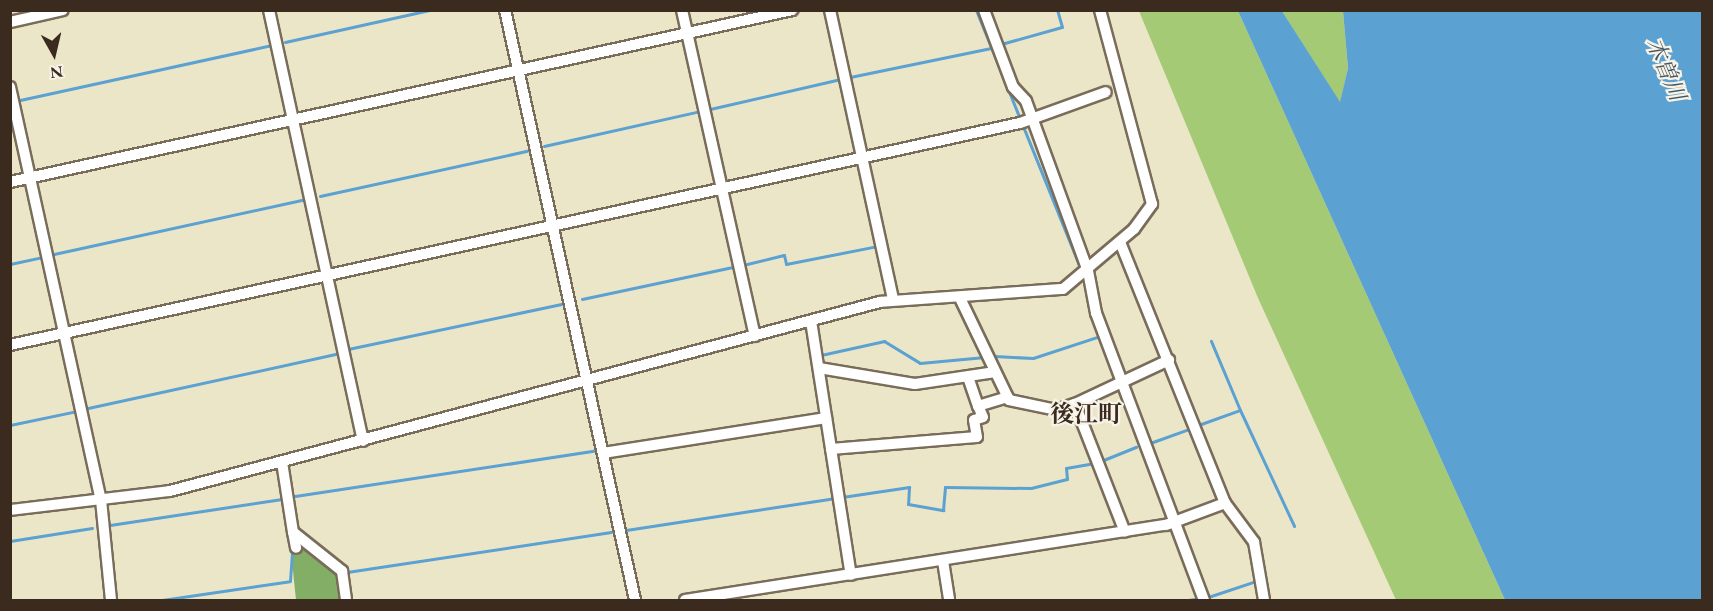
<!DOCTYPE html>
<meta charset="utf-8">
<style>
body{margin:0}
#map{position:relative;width:1713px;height:611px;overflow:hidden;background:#ece6c8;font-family:"EB Garamond","Noto Serif JP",serif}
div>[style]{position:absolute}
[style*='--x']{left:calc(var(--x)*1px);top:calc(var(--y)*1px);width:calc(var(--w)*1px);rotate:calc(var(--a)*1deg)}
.green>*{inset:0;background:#a4ca75}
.forest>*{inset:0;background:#83ae66}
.water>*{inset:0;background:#5ba1d1}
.stream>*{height:3px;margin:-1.5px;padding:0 1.5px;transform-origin:1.5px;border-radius:1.5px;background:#5ba1d1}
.roads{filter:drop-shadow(2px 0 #796c5a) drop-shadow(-2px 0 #796c5a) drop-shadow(0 2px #796c5a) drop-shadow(0 -2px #796c5a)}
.minor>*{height:10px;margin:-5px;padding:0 5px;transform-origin:5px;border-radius:5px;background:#fff}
span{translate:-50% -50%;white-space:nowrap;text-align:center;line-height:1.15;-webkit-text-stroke:4.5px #f7f3e8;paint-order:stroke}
.water-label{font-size:22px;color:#46545d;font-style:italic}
.quarter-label{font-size:24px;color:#3b2a1e;font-weight:700}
.frame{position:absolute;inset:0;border:12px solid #3b2a1e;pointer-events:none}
.north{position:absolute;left:24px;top:24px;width:60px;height:60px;-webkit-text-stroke:4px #f7f3e8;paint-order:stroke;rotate:172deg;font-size:16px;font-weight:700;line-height:24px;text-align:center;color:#3b2a1e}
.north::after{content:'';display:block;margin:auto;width:21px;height:27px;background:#3b2a1e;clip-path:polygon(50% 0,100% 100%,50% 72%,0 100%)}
</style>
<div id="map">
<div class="green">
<div style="clip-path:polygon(1139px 11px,1238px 11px,1505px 600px,1396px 600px,1258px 298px)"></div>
<div style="clip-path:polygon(1282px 11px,1343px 11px,1348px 68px,1340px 103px)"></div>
</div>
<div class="forest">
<div style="clip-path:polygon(301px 547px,339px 574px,343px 600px,296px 600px,291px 551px,298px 553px)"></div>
</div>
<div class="water">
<div style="clip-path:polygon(1238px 11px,1282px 11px,1340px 102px,1348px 68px,1343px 11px,1702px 11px,1702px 600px,1505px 600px)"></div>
</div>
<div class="stream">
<div style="--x:976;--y:10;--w:278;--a:68"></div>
<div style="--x:285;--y:42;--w:148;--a:-12.5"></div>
<div style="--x:1001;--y:44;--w:63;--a:-15.6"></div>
<div style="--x:1062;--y:27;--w:18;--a:-106"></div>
<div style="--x:850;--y:77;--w:144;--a:-11.6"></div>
<div style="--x:20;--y:100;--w:259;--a:-12.3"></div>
<div style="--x:710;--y:109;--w:134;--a:-12.9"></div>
<div style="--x:544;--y:146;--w:161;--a:-12.6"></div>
<div style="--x:320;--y:196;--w:212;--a:-12.3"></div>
<div style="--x:54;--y:254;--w:258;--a:-12.3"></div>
<div style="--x:10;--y:264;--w:33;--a:-12"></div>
<div style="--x:743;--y:265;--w:42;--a:-13.7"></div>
<div style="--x:784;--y:255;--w:9;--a:77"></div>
<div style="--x:786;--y:264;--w:94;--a:-11.1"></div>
<div style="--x:582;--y:299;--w:154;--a:-12"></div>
<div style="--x:348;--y:349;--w:218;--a:-11.9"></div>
<div style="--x:821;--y:355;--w:65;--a:-12.5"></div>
<div style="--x:884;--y:341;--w:42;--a:31.4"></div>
<div style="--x:920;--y:363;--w:65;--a:-5.3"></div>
<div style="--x:994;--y:356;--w:39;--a:3"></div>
<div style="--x:1033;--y:358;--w:67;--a:-18.2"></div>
<div style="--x:88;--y:408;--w:259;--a:-12.3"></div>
<div style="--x:1240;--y:410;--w:128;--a:65"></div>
<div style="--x:1201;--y:424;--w:41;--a:-19.7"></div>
<div style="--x:1240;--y:410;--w:75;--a:-112.8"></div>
<div style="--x:10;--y:425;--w:68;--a:-11.8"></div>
<div style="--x:1150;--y:443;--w:41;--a:-19.7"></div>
<div style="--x:1101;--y:461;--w:38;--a:-22"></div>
<div style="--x:295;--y:496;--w:302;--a:-8.6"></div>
<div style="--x:842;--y:497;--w:68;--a:-8.5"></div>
<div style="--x:909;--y:487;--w:17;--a:93"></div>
<div style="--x:908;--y:504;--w:36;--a:10"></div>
<div style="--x:943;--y:510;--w:23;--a:-85"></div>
<div style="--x:945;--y:487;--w:86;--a:0.7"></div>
<div style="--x:1031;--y:488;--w:37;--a:-14"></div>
<div style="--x:1067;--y:479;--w:11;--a:-95"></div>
<div style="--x:1066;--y:468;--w:29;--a:-10"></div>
<div style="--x:110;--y:525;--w:174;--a:-8.6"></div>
<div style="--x:626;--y:530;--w:212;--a:-8.7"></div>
<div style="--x:10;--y:541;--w:83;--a:-9"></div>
<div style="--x:347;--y:572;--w:267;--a:-8.6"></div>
<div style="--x:1208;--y:597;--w:51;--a:-18.4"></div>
<div style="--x:162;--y:600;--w:129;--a:-8.4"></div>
<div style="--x:290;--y:581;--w:32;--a:-86"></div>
<div style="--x:1188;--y:600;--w:7;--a:-8"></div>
</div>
<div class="roads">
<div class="minor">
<div style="--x:269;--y:10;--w:441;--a:77.7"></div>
<div style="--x:505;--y:10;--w:604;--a:77.57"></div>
<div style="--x:682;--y:10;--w:334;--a:77.4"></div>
<div style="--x:830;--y:10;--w:297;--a:77.7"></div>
<div style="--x:984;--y:10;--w:82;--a:69.4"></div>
<div style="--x:1013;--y:87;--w:19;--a:47"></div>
<div style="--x:1026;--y:101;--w:181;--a:70"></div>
<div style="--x:1088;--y:271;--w:43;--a:79.2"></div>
<div style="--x:1096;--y:313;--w:307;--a:69.4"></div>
<div style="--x:10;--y:22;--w:54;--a:-12.8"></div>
<div style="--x:10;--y:87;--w:423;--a:77.6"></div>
<div style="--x:101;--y:500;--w:100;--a:84.3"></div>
<div style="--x:10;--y:182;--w:801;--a:-12.4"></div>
<div style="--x:1120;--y:242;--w:281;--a:68.1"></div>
<div style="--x:1225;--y:503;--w:49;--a:53.4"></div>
<div style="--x:1254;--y:542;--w:59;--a:80.2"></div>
<div style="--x:960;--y:298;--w:113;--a:64.3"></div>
<div style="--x:1009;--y:400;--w:48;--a:12"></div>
<div style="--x:1056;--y:410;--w:20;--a:-18"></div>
<div style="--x:1075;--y:404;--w:137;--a:68.7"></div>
<div style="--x:811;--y:321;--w:257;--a:81.1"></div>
<div style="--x:10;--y:345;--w:1034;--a:-12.4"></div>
<div style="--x:1020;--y:123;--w:91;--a:-19.8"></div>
<div style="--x:819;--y:368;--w:97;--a:9.5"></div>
<div style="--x:915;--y:384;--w:81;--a:-8.5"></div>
<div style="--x:968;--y:377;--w:31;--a:71"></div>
<div style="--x:1075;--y:404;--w:104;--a:-25.1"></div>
<div style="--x:831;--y:449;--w:146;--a:-4.7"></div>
<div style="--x:977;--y:437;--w:17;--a:-100"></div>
<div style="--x:974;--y:420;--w:9;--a:-18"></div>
<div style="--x:983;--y:417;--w:12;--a:-114"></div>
<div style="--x:978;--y:406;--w:31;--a:-17"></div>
<div style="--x:603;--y:453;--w:226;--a:-8.9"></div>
<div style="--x:282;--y:462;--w:71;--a:81.1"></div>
<div style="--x:293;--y:532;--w:63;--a:38.5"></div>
<div style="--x:342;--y:571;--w:29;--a:82"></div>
<div style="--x:10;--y:510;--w:161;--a:-6.8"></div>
<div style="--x:170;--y:491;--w:735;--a:-14.91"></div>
<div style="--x:880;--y:302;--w:183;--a:-4.1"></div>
<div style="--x:1063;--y:289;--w:93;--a:-40.2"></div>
<div style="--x:1134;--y:229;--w:31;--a:-54"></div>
<div style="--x:1152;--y:204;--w:201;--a:-105"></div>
<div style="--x:293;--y:532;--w:16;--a:79"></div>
<div style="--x:943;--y:561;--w:39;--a:81"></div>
<div style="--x:685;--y:600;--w:487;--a:-8.9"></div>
<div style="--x:1166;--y:525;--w:63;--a:-20.4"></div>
</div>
</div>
<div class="water-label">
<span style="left:1666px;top:69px;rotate:67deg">木曽川</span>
</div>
<div class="quarter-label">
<span style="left:1086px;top:414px">後江町</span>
</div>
<div class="frame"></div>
<div class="north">N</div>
</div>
